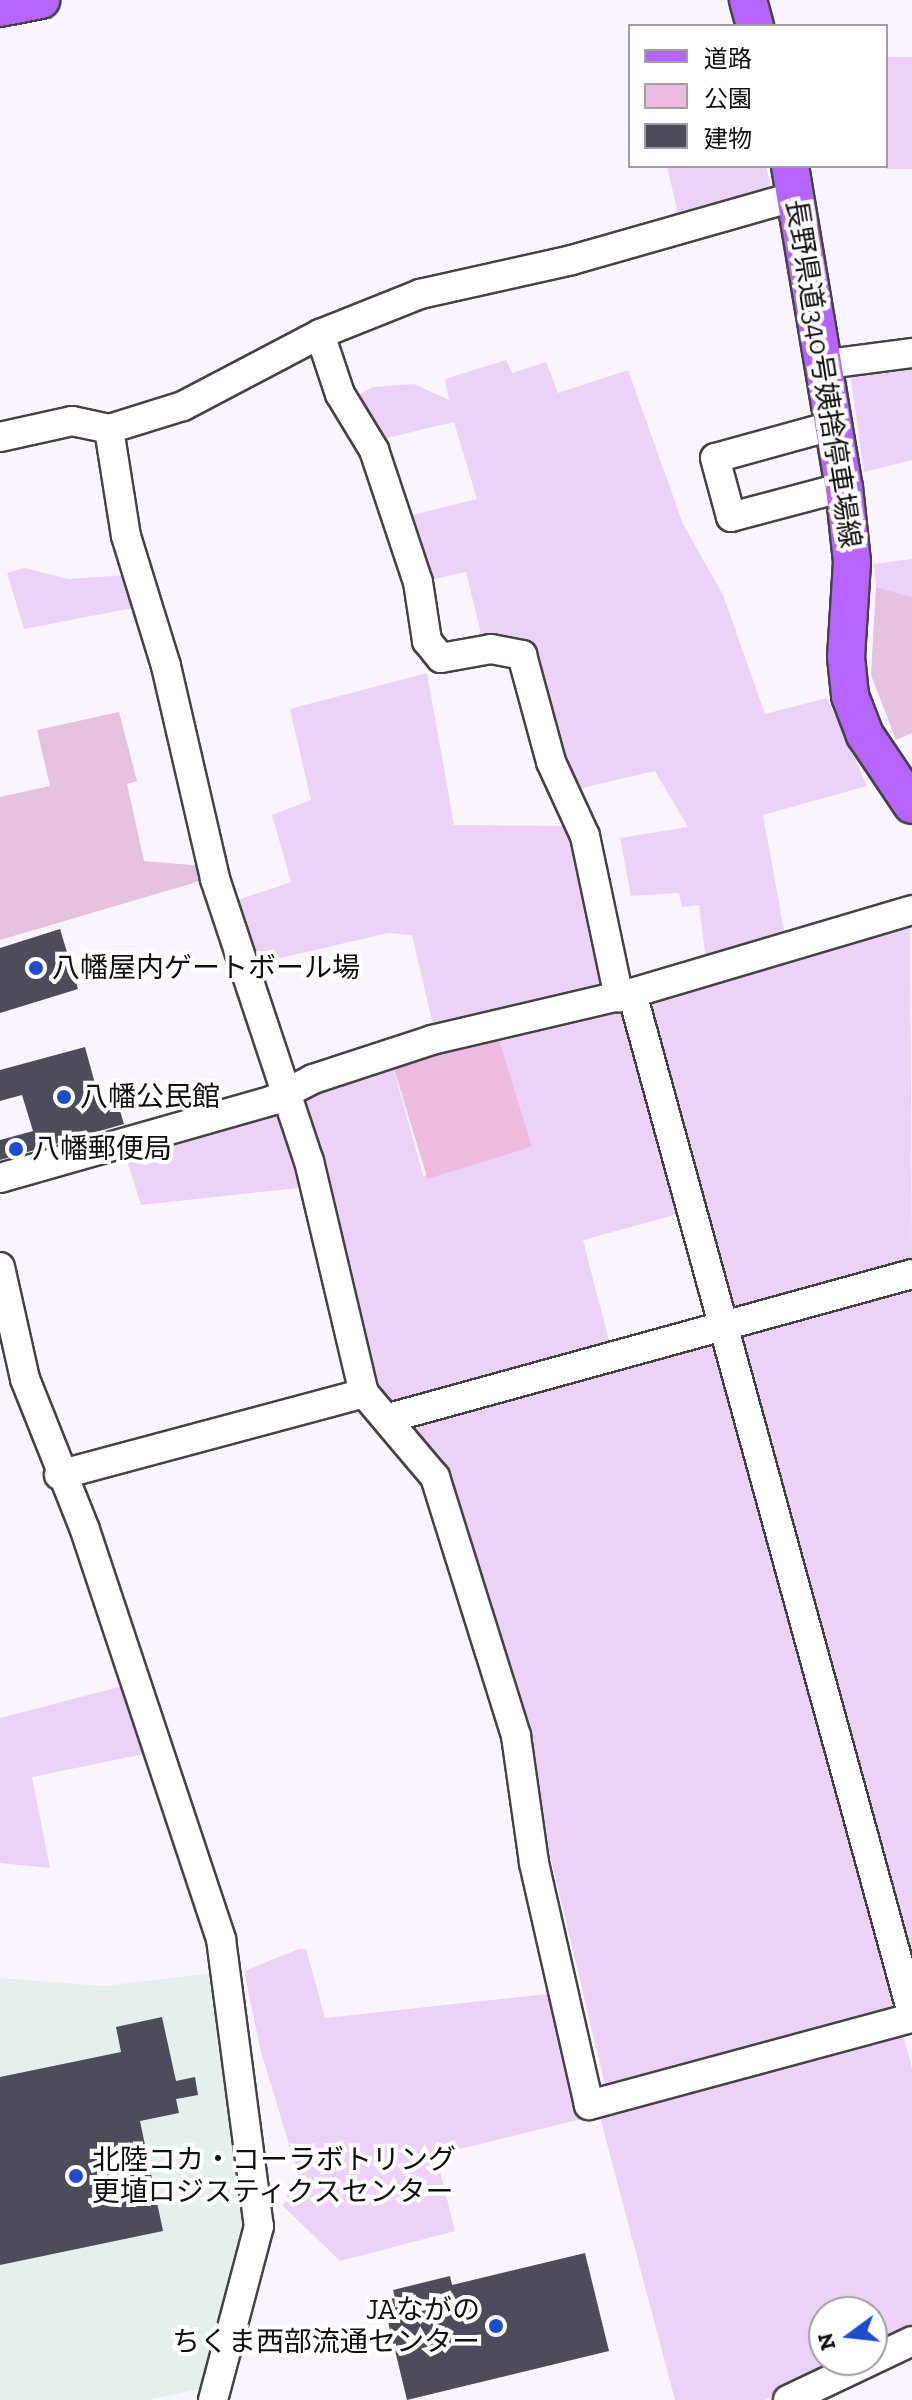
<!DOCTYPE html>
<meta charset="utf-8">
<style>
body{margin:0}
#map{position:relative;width:912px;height:2400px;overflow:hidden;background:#faf4ff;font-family:"Zilla Slab","Noto Sans JP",serif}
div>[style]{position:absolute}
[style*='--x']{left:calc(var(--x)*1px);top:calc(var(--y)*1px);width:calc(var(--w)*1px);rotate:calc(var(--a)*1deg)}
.industrial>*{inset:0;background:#e5efec}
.farmland>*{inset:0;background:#ecd2f7;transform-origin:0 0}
.green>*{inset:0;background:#edbae0;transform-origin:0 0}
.cemetery>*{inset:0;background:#e4c2e0}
.building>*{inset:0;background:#4e4c5a}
.roads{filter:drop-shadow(2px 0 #434343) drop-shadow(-2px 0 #434343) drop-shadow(0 2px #434343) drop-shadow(0 -2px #434343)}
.minor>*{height:28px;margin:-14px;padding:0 14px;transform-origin:14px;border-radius:14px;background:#fff}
.major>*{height:36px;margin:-18px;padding:0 18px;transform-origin:18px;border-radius:18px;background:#b764ff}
.dots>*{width:22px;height:22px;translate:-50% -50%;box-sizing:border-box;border:4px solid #fff;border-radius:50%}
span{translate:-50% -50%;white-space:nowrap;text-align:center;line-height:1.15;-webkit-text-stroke:8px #fff;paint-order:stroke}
.street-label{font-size:28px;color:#101010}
.poi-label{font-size:28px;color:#101010}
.left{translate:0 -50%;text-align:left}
.right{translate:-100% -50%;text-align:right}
.legend{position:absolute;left:628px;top:24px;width:260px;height:144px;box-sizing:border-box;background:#fff;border:2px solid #9f9f9f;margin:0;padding:10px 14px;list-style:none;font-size:24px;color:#101010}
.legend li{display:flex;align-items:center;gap:16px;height:40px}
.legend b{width:40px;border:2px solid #9f9f9f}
.north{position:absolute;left:808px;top:2296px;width:80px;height:80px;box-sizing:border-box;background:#fff;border:2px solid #9f9f9f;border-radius:50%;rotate:255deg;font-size:22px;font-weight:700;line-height:32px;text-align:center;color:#101010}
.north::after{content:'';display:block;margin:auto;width:28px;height:36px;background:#1f4dca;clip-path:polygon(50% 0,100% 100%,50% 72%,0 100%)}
</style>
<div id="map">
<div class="industrial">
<div style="clip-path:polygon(214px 1973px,246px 2206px,245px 2240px,205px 2388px,147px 2400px,0 2400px,0 1978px,103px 1986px)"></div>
</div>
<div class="farmland">
<div style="left:912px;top:57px;width:112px;height:26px;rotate:90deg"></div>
<div style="clip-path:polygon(667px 166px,766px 166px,772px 192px,680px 223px)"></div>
<div style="clip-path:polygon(506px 360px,512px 373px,546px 362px,558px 393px,628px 370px,683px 524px,723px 595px,765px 714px,827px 698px,867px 786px,763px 815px,785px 936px,706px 960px,699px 905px,682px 907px,679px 893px,631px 896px,620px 838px,688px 827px,655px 771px,573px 790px,521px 638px,483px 642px,466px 572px,425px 581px,404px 517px,477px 499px,454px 422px,378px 440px,354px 397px,373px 387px,414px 384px,449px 400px,445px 379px)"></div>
<div style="clip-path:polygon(912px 364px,912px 460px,864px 472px,850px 373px)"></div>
<div style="clip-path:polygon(912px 559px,912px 597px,876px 587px,874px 564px)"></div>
<div style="clip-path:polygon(25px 568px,68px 579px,127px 575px,138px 607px,24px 629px,7px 573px)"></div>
<div style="clip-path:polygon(427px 673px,454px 825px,572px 826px,611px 984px,434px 1029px,412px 935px,388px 933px,251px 965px,232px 902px,291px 882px,272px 815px,311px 800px,290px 709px)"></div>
<div style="clip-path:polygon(910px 919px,912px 1267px,734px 1317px,644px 1005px,649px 996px)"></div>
<div style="clip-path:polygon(621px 1008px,682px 1213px,583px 1240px,611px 1349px,395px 1410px,381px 1391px,350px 1300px,299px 1099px,392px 1063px,423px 1176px,531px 1147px,497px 1033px)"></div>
<div style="clip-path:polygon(282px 1108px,308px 1187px,141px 1205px,124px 1151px)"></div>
<div style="clip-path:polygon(912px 1284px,912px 1972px,740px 1345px,746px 1331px)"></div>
<div style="clip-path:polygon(706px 1341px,715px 1349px,898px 2014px,607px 2093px,550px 1855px,530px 1723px,495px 1636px,450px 1478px,438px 1455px,411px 1428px,414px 1421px)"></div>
<div style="clip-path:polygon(119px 1687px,127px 1690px,149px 1753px,32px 1777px,50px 1868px,0 1863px,0 1718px)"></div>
<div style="clip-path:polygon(299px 1949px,306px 1949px,325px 2018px,557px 1993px,586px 2118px,436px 2155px,455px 2231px,340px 2261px,283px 2206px,297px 2170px,261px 2052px,244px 1971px)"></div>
<div style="clip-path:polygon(903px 2035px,912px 2068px,912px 2330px,872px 2352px,872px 2312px,824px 2312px,824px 2360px,854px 2360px,765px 2400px,675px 2400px,600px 2117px)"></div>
</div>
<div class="green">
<div style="left:497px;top:1033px;width:119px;height:109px;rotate:73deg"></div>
</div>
<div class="cemetery">
<div style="clip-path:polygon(876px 587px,912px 597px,912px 733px,896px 740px,871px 675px)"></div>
<div style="clip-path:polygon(119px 712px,137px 781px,127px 784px,144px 861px,203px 866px,207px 879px,0 940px,0 797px,50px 786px,37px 730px)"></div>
</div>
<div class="building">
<div style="clip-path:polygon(60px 929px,78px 989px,0 1013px,0 948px)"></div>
<div style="clip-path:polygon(85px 1047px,102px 1109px,118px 1104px,124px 1124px,0 1160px,0 1140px,33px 1131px,22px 1095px,0 1101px,0 1070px)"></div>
<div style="clip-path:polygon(162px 2017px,176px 2081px,195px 2077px,198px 2095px,176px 2099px,179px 2113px,140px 2121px,163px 2231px,0 2265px,0 2077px,121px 2052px,116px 2027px)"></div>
<div style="clip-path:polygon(585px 2253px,609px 2351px,407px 2400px,383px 2301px,395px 2298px,393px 2290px,450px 2276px,452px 2285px)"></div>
</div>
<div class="roads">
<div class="minor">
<div style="--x:320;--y:334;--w:63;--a:71.6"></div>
<div style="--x:340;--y:394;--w:66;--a:58.7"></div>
<div style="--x:374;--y:450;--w:139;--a:71.6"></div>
<div style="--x:418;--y:582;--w:60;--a:81.3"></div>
<div style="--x:427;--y:641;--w:22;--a:51"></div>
<div style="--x:441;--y:658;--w:51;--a:-10.2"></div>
<div style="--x:491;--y:649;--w:32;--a:11"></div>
<div style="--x:522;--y:655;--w:111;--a:74.8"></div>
<div style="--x:551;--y:762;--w:81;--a:65.3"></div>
<div style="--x:585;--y:836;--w:165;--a:78.1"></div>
<div style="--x:827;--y:364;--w:86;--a:-7.4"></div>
<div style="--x:835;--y:425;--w:124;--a:164.6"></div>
<div style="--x:715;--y:458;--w:61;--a:74.8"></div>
<div style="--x:731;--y:517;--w:117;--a:-14.9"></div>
<div style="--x:109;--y:429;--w:108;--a:81"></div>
<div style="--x:126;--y:536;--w:136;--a:72.9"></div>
<div style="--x:166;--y:666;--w:219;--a:77"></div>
<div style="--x:215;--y:879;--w:297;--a:71.6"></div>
<div style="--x:309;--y:1161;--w:238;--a:76.7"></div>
<div style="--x:364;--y:1393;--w:110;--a:49.8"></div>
<div style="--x:435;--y:1477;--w:271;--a:72.6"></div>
<div style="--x:516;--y:1736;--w:128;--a:81.9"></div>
<div style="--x:534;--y:1863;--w:248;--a:77.2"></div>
<div style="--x:589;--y:2105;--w:335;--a:-15.1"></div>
<div style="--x:0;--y:437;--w:74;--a:-12.5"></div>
<div style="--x:72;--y:421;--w:38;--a:12"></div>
<div style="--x:109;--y:429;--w:77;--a:-17.3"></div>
<div style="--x:183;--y:406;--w:155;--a:-27.7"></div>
<div style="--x:320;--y:334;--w:108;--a:-21.8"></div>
<div style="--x:420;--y:294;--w:156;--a:-12.6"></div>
<div style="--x:572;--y:260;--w:233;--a:-15.9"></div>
<div style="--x:632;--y:993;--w:1058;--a:74.65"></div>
<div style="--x:0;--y:1178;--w:284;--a:-15.9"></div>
<div style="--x:273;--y:1100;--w:45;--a:-27.7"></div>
<div style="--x:313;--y:1079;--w:125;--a:-18.1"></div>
<div style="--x:432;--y:1040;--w:205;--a:-13.2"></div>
<div style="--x:632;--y:993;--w:292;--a:-16.5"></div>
<div style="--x:0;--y:1267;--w:115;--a:77.4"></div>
<div style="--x:25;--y:1379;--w:162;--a:68.3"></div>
<div style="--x:85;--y:1530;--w:431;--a:71.6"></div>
<div style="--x:221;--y:1939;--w:290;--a:82.5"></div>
<div style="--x:259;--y:2226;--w:180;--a:104.8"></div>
<div style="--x:389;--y:1418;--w:542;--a:-15.39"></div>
<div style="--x:59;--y:1475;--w:316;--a:-15"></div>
<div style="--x:788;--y:2400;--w:137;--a:-25.4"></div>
</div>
<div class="major">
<div style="--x:748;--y:0;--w:27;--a:75"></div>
<div style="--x:0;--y:8;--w:42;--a:-11"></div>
<div style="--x:790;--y:166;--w:326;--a:80.5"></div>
<div style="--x:844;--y:487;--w:75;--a:83.9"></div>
<div style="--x:852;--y:562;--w:95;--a:93.6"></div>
<div style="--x:846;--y:657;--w:39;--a:84"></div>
<div style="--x:850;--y:696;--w:42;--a:69"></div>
<div style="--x:865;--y:735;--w:84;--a:56.1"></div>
</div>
</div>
<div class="dots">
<div style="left:36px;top:968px;background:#1f4dca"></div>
<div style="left:64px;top:1097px;background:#1f4dca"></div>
<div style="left:16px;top:1149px;background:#1f4dca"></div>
<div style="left:76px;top:2176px;background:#1f4dca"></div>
<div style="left:496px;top:2326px;background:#1f4dca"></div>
</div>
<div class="street-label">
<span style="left:823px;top:374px;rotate:81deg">長野県道340号姨捨停車場線</span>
</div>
<div class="poi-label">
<span class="left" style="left:52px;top:968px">八幡屋内ゲートボール場</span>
<span class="left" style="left:80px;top:1097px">八幡公民館</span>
<span class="left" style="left:32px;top:1149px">八幡郵便局</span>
<span class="left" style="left:92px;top:2176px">北陸コカ・コーラボトリング<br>更埴ロジスティクスセンター</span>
<span class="right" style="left:480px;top:2326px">JAながの<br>ちくま西部流通センター</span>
</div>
<ul class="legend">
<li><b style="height:10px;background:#b764ff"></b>道路</li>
<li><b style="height:22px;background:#edbae0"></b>公園</li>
<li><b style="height:22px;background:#4e4c5a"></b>建物</li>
</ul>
<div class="north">N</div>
</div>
